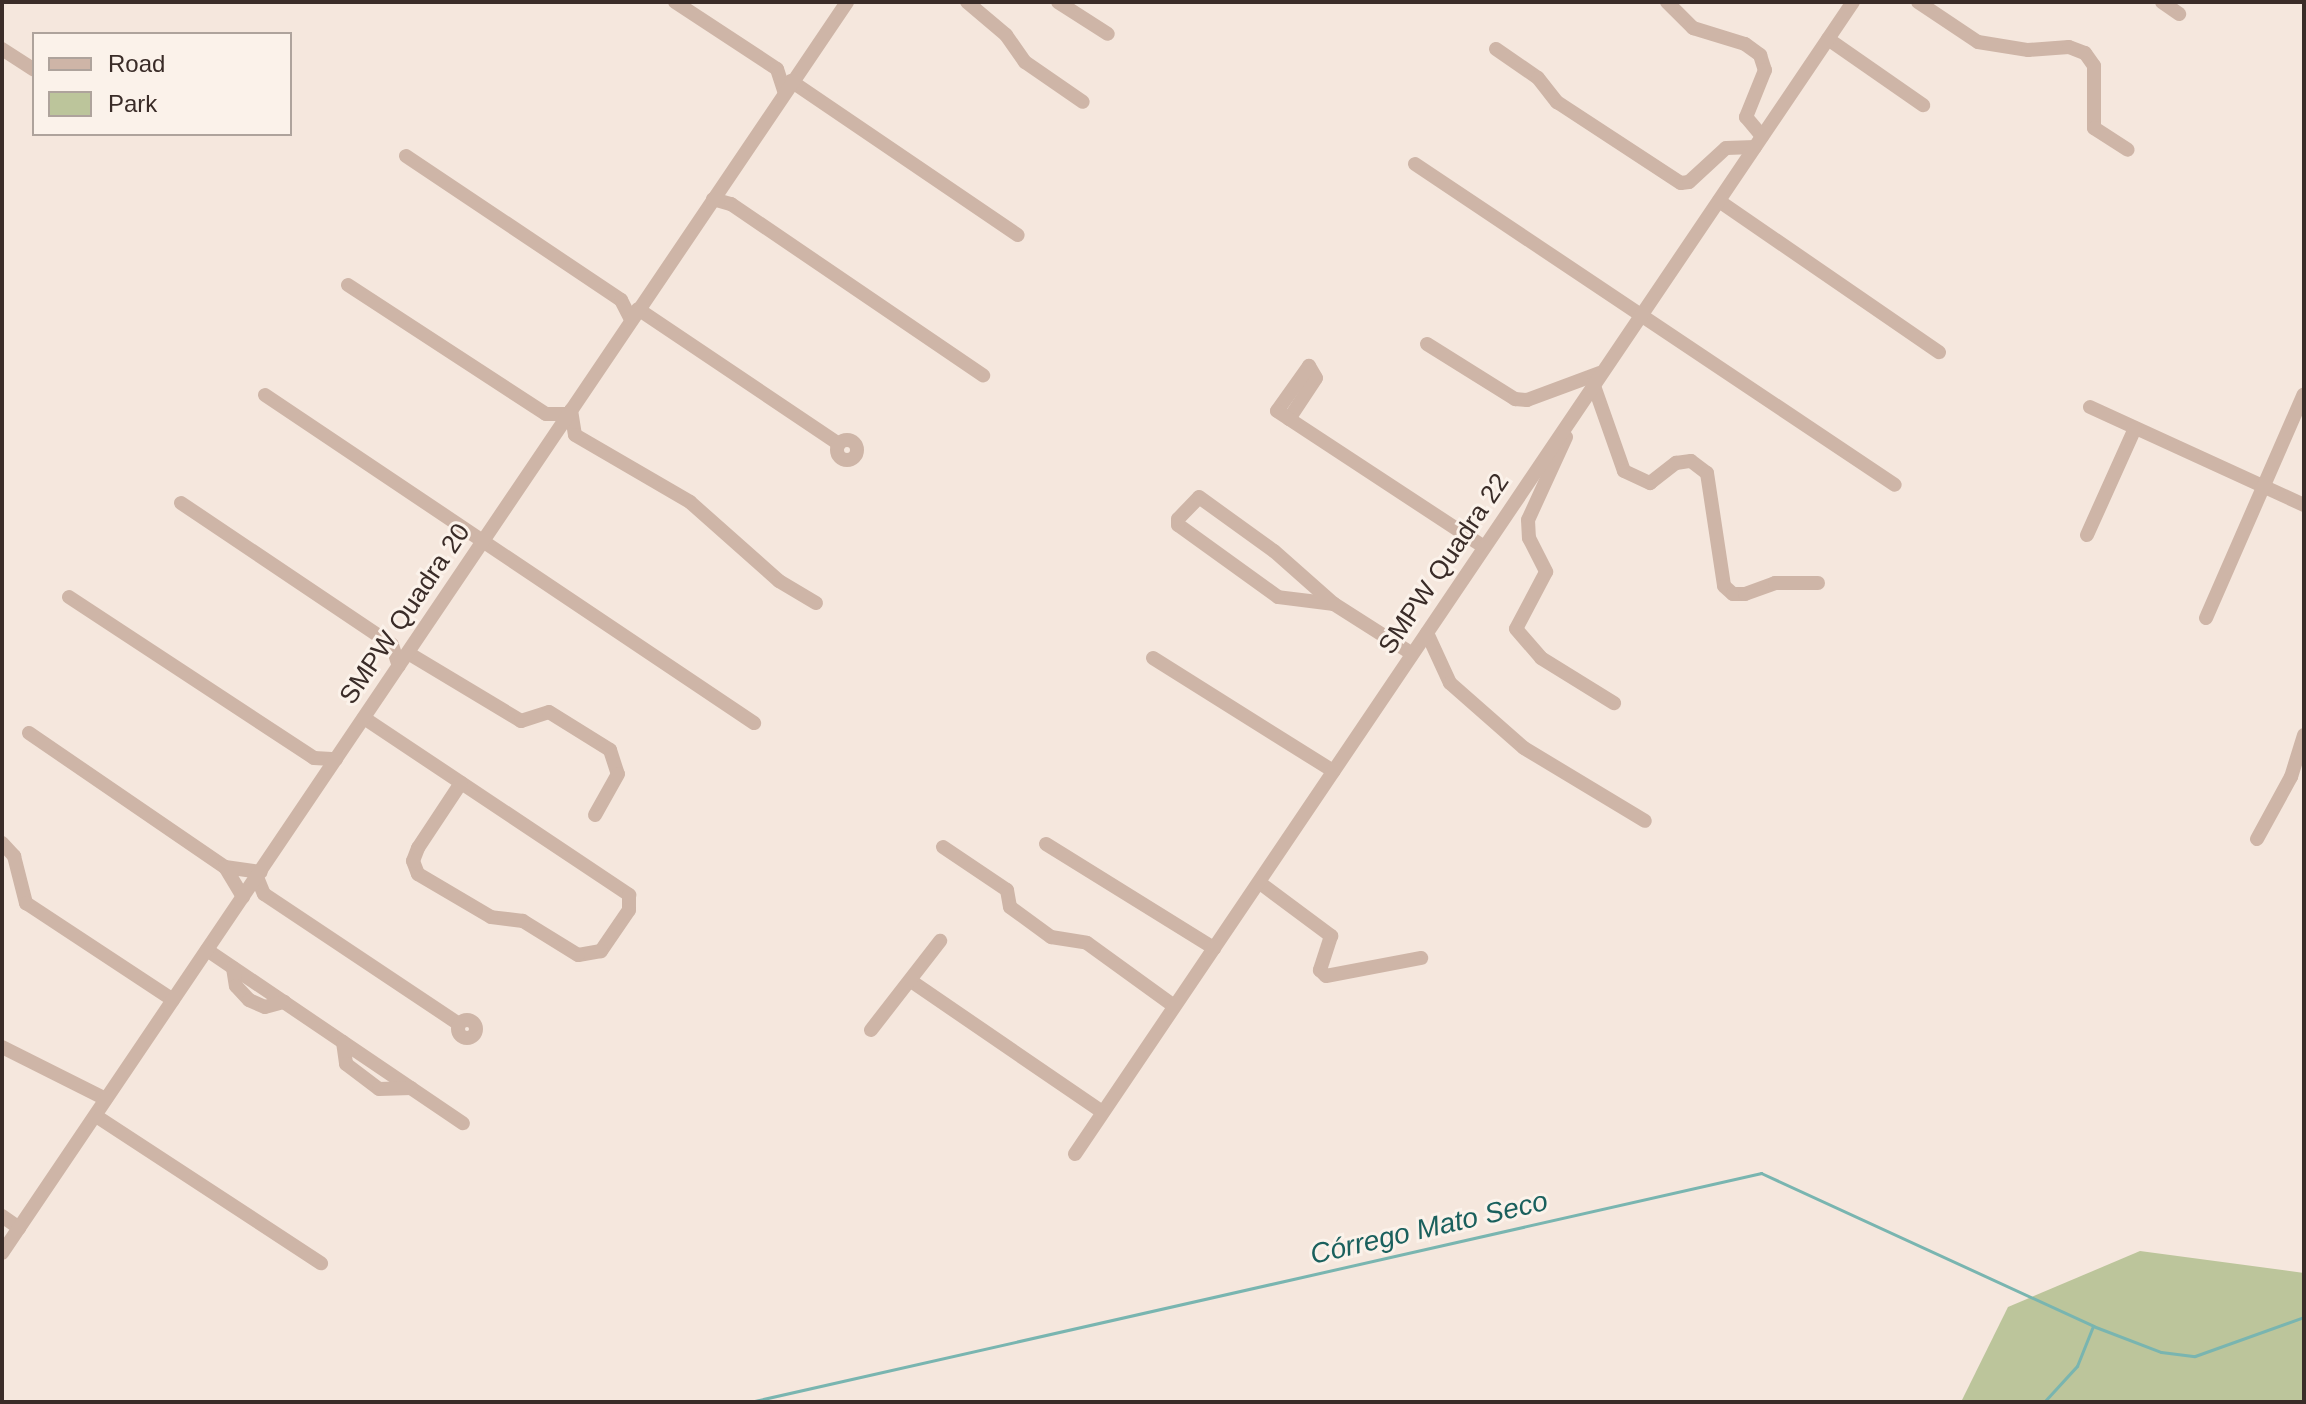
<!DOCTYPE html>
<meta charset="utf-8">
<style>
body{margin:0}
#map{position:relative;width:2306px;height:1404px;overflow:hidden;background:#f5e7dd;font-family:Helvetica,sans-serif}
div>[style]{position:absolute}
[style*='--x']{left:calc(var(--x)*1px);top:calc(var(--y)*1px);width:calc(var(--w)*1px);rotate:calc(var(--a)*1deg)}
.green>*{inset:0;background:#bcc59b}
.stream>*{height:3px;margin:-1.5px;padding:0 1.5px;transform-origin:1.5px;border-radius:1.5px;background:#79b5b0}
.minor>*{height:14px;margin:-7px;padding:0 7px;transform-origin:7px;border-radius:7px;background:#ceb5a7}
.minor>.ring{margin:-7px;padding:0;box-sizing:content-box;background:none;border:14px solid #ceb5a7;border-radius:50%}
span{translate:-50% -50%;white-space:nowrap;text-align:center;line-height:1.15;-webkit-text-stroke:6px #fbf2ea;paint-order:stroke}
.street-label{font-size:26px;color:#3a2c28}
.water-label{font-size:28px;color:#1a605d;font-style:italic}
.frame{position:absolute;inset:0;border:4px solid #3a2c28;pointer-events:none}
.legend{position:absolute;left:32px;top:32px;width:260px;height:104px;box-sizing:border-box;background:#fbf2ea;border:2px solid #aea39c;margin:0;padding:10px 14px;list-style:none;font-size:24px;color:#3a2c28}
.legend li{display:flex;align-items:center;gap:16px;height:40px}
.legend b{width:40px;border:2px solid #aea39c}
</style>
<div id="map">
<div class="green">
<div style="clip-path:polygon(2140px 1251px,2304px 1273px,2304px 1402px,1961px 1402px,2008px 1307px)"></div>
</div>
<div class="stream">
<div style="--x:750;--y:1402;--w:1037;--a:-12.76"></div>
<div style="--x:1761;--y:1173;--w:366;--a:24.7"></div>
<div style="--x:2093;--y:1326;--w:73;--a:20.9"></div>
<div style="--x:2161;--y:1352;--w:34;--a:7"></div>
<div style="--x:2195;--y:1356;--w:116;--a:-19.7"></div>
<div style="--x:2044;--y:1402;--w:49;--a:-47.5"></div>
<div style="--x:2077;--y:1366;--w:43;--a:-68.2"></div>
</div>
<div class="minor">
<div style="--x:675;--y:2;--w:122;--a:33.3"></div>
<div style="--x:777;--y:69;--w:23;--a:72"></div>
<div style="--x:967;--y:2;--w:51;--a:40.2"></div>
<div style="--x:1006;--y:35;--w:33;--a:55"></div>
<div style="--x:1025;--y:62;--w:70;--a:34.6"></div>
<div style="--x:1058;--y:2;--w:59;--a:32.6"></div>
<div style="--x:1667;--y:2;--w:37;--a:45"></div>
<div style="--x:1693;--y:28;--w:54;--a:17.1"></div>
<div style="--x:1745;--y:44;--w:19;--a:36"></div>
<div style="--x:1760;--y:55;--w:16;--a:72"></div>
<div style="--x:1765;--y:70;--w:51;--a:112"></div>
<div style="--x:1746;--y:117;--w:25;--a:50"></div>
<div style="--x:1918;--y:2;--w:72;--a:33.7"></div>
<div style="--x:1978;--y:42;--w:51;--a:9.1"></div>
<div style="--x:2028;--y:50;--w:41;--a:-4.2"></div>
<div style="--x:2069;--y:47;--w:17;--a:21"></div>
<div style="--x:2085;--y:53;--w:16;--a:55"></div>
<div style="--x:2094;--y:66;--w:62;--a:90"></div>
<div style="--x:2094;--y:128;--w:40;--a:32.9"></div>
<div style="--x:2162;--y:2;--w:21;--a:35"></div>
<div style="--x:1828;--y:39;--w:116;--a:34.8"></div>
<div style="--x:2;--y:49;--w:38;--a:33"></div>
<div style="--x:1496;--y:49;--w:51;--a:34.6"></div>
<div style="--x:1538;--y:78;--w:31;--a:52"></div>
<div style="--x:1557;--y:102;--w:148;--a:33.2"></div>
<div style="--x:1681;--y:183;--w:8;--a:-7"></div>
<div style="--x:1689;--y:182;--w:50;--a:-42.6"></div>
<div style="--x:1726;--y:148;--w:29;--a:-2"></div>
<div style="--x:791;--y:81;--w:274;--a:34.2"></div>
<div style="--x:406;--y:156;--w:259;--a:33.8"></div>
<div style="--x:621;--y:300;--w:22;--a:63"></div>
<div style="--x:1415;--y:164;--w:577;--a:33.77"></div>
<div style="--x:713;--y:199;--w:19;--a:16"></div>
<div style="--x:731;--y:204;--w:305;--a:34.2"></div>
<div style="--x:1719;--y:201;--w:267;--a:34.5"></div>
<div style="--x:348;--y:285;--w:236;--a:33.1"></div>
<div style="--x:546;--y:414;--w:23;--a:0"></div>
<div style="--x:638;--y:309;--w:242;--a:33.9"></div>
<div style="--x:1427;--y:344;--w:104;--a:32"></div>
<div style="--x:1515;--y:399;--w:12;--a:5"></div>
<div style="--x:1527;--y:400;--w:78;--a:-20.3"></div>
<div style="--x:1593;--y:383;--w:93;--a:70.6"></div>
<div style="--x:1624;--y:471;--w:29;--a:25"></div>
<div style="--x:1650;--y:483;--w:33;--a:-38"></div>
<div style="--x:1676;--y:463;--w:15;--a:-8"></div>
<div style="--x:1691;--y:461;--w:20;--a:37"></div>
<div style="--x:1707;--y:473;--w:114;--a:81.4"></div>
<div style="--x:1724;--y:586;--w:12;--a:42"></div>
<div style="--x:1733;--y:594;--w:12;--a:0"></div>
<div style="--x:1745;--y:594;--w:32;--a:-20"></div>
<div style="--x:1775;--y:583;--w:43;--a:0"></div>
<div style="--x:265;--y:395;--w:589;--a:33.85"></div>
<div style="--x:2090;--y:407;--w:235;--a:24.6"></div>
<div style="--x:571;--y:410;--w:25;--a:81"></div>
<div style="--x:575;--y:435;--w:133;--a:30.2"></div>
<div style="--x:690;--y:502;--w:119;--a:41.6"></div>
<div style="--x:779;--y:581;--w:43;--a:30.7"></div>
<div style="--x:1289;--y:419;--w:49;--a:-56.6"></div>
<div style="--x:1316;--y:378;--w:14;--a:-120"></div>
<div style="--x:1309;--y:366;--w:55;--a:125.4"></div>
<div style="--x:1277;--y:411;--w:248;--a:33.3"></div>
<div style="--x:1566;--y:437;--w:91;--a:114.6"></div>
<div style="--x:1528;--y:520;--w:18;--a:87"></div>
<div style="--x:1529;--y:538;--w:38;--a:63"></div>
<div style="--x:1546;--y:572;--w:64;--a:117.8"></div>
<div style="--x:1516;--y:629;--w:38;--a:49"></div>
<div style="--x:1541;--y:658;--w:86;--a:31.7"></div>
<div class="ring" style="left:837px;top:440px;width:6px;height:6px"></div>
<div style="--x:181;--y:503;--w:254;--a:33.9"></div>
<div style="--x:392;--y:645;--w:22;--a:72"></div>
<div style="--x:2087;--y:535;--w:117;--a:-65.8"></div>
<div style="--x:69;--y:597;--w:293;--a:33.3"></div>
<div style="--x:314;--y:758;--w:22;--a:3"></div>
<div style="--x:1334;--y:604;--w:56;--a:-172.9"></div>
<div style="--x:1278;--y:597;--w:123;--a:-144.2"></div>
<div style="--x:1178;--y:525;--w:6;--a:-90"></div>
<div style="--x:1178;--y:519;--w:30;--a:-46"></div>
<div style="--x:1199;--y:497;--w:92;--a:35.8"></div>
<div style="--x:1274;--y:551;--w:80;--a:41.5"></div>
<div style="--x:1334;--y:604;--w:91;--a:32.5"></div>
<div style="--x:2206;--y:618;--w:244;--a:-66.4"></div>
<div style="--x:1427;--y:633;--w:55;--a:65.3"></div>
<div style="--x:1450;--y:683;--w:98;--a:41.3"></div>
<div style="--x:1524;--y:748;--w:141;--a:31.1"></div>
<div style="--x:408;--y:653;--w:132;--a:31"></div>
<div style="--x:521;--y:721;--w:29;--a:-18"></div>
<div style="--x:549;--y:712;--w:72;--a:31.9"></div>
<div style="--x:610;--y:750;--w:25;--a:72"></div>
<div style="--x:618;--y:774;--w:47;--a:119.3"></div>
<div style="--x:1153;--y:658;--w:213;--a:32.1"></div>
<div style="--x:364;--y:718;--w:319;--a:33.7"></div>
<div style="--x:629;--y:895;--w:15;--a:90"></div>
<div style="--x:629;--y:910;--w:50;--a:124.3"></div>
<div style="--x:601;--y:951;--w:23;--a:170"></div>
<div style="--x:578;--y:955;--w:65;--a:-148.3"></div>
<div style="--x:523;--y:921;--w:32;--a:-173"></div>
<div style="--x:491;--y:917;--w:85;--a:-149.5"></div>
<div style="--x:418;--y:874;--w:14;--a:-111"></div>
<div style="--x:413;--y:861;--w:14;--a:-69"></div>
<div style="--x:418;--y:848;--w:78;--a:-56.5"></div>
<div style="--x:29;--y:733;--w:237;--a:34.4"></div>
<div style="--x:225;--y:867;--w:36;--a:8"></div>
<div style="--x:2257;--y:839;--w:71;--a:-61.3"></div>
<div style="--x:2291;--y:777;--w:44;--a:-72.8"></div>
<div style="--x:2;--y:843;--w:18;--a:47"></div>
<div style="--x:14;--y:856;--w:49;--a:75.7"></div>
<div style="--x:26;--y:903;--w:176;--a:33.4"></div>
<div style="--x:1046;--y:844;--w:198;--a:31.8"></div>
<div style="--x:943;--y:847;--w:77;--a:33.9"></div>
<div style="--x:1007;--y:890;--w:17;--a:80"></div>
<div style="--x:1010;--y:907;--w:51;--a:36.2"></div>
<div style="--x:1051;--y:937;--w:36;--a:9"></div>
<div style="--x:1087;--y:943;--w:107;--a:35.9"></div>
<div style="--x:225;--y:867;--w:35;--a:59"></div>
<div style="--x:257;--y:877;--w:18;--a:68"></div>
<div style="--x:264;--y:894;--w:234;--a:33.7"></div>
<div style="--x:1260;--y:883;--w:89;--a:36.7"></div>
<div style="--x:1331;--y:936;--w:36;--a:108"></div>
<div style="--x:1320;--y:970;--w:8;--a:45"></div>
<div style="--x:1326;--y:976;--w:97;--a:-10.7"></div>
<div style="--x:207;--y:950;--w:309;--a:34.1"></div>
<div style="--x:233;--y:968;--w:18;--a:81"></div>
<div style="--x:236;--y:986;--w:19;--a:47"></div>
<div style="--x:249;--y:1000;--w:17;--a:24"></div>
<div style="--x:265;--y:1007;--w:20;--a:-15"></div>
<div style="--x:911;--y:981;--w:232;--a:34.4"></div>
<div class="ring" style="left:458px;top:1020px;width:4px;height:4px"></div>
<div style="--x:871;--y:1030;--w:113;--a:-52.2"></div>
<div style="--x:343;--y:1042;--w:22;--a:82"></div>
<div style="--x:346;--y:1064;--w:41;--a:37.1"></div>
<div style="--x:379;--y:1089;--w:32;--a:-2"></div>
<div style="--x:2;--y:1047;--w:116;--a:26.6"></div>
<div style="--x:96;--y:1116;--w:269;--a:33.2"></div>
<div style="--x:1075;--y:1154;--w:1390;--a:-55.97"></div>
<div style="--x:2;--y:1216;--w:21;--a:35"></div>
<div style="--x:2;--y:1253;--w:1510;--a:-55.96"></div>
</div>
<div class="street-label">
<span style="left:1444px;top:564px;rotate:-56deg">SMPW Quadra 22</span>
<span style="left:405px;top:614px;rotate:-56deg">SMPW Quadra 20</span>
</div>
<div class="water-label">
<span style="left:1429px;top:1228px;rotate:-13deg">Córrego Mato Seco</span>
</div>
<div class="frame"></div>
<ul class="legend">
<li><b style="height:10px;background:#ceb5a7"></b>Road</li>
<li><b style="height:22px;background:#bcc59b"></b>Park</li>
</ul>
</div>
